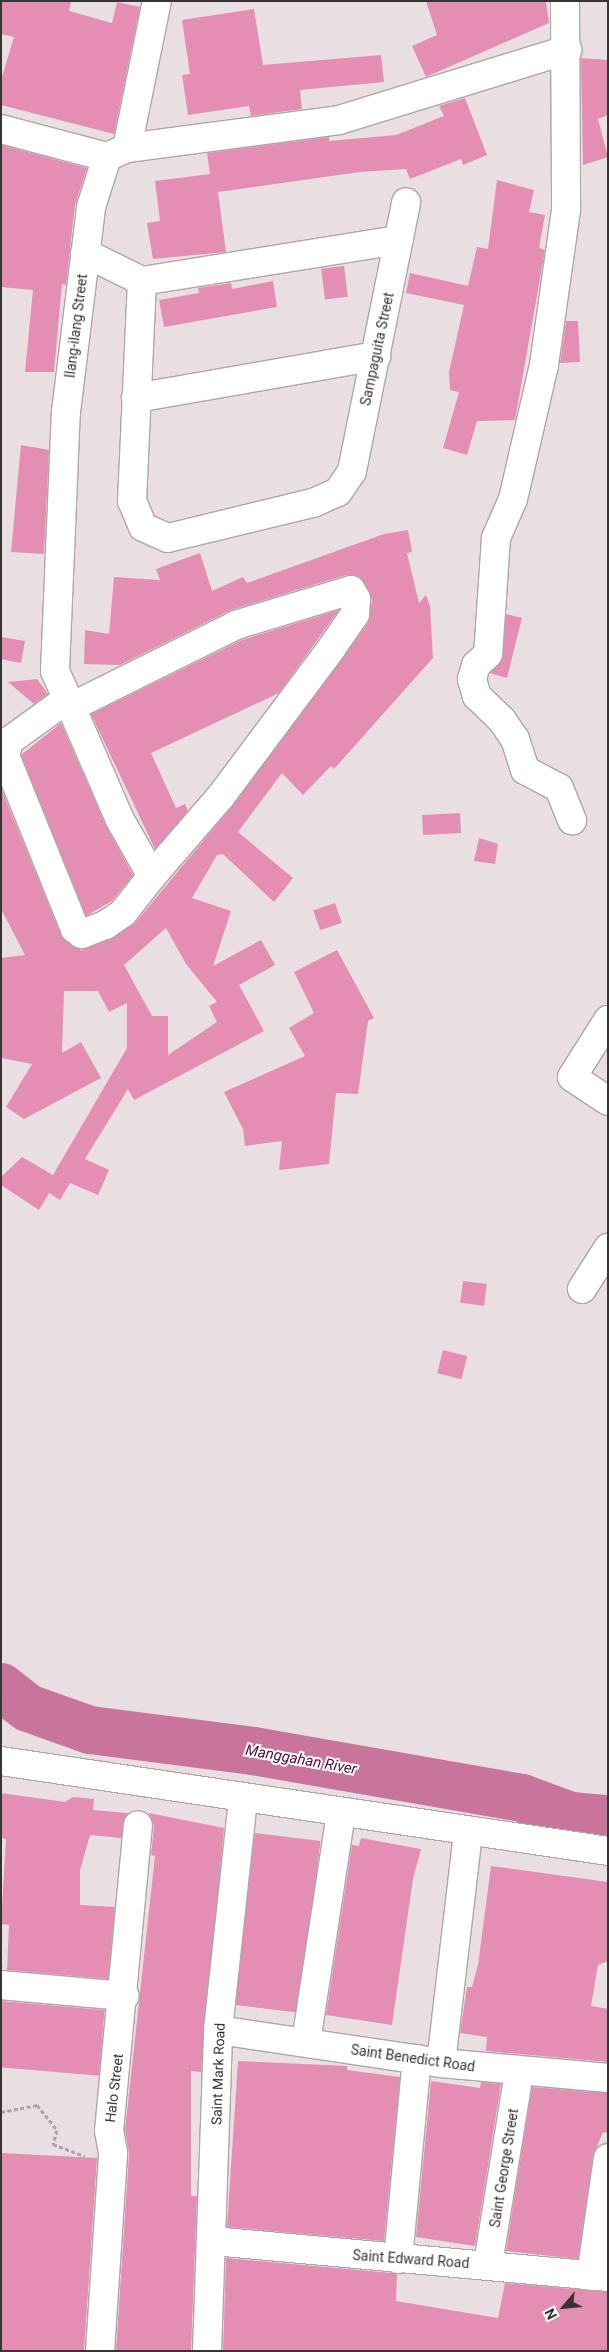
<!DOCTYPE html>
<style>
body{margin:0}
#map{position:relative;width:609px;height:2352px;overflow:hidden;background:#e9dee2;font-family:Roboto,sans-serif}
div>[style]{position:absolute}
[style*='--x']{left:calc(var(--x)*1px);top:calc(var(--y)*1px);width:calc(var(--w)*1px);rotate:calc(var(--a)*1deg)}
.stream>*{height:8px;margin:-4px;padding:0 4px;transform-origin:4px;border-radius:4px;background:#c9749a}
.river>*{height:48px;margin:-24px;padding:0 24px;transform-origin:24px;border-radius:24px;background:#c9749a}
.building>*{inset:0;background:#e58eb4;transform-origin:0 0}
.path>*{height:3px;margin-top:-1.5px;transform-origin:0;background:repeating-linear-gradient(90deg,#ada4a7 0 4px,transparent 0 6.5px)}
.roads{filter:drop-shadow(1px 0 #afa5a9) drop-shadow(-1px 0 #afa5a9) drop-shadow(0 1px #afa5a9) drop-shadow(0 -1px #afa5a9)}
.minor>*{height:28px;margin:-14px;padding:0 14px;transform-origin:14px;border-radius:14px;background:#fff}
span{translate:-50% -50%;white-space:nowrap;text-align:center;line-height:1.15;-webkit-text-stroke:4px #fff;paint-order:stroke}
.street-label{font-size:14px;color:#383436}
.water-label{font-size:15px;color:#590c37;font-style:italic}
.frame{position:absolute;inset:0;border:2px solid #383436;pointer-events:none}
.north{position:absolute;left:539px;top:2282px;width:50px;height:50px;-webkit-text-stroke:4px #fff;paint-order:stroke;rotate:242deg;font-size:14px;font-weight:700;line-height:20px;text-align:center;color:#383436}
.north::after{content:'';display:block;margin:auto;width:18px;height:22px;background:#383436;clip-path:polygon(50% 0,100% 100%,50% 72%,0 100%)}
</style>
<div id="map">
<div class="stream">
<div style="--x:1;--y:1711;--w:27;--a:-6"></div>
</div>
<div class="river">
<div style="--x:1;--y:1687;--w:34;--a:38"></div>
<div style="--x:28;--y:1708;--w:66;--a:19.5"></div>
<div style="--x:90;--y:1730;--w:164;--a:7.3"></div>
<div style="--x:253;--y:1751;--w:273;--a:9.9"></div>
<div style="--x:522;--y:1798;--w:52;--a:20.2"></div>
<div style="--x:571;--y:1816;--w:37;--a:5"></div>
</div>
<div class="building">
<div style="clip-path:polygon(1px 1px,71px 1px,69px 11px,112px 23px,117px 2px,140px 7px,114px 134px,1px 105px,1px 80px,14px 37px,1px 34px)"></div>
<div style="clip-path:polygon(426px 1px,546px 1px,549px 23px,426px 77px,412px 46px,437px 35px)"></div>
<div style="clip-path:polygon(254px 9px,263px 65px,381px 55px,384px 82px,300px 90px,302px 109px,251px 116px,249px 106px,188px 115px,182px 75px,190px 74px,182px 20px)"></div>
<div style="clip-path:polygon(581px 58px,608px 60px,608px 115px,598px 119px,608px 157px,583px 165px)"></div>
<div style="clip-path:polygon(465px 98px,487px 155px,463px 165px,461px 159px,410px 179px,406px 169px,360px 172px,218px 192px,226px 252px,153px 259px,147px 223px,160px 221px,155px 181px,210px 174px,207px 153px,329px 137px,329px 141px,396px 135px,444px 116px,439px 106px)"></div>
<div style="clip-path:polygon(1px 145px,87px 168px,75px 205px,66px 285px,62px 284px,54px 372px,25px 372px,33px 290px,1px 287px)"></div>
<div style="clip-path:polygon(497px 180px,534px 190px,529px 212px,545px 215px,539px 248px,545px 250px,515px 420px,477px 421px,467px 455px,443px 448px,459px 392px,450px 390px,449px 372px,464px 305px,406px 293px,410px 273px,468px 286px,477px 247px,488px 249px)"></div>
<div style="left:344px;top:266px;width:31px;height:23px;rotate:83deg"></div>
<div style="clip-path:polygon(273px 281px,277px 307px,164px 327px,159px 300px,199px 293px,198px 288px,231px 283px,232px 289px)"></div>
<div style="clip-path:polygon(566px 321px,578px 321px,580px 362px,560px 363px)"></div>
<div style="clip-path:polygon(21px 445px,49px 450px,44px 554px,11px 552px)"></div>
<div style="clip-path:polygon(evenodd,408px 530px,412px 552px,407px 553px,419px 603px,426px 595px,430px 606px,433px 658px,334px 769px,331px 766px,303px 795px,282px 773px,238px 832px,293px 878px,274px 902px,223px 854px,217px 855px,192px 898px,231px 911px,213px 966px,261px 940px,275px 965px,239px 985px,264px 1031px,134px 1100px,128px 1089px,85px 1159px,109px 1170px,98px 1195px,70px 1183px,60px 1200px,49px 1193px,39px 1210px,1px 1185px,1px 1177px,22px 1157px,53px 1175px,127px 1048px,127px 1003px,109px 1012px,98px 991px,64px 991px,62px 1053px,81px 1042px,101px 1078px,24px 1119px,6px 1107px,32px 1064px,1px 1058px,1px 958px,25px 955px,1px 909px,1px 788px,61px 935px,81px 950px,111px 939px,135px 923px,233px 805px,368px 623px,372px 600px,360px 577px,346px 575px,231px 610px,120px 665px,84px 664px,85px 630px,109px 634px,114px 577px,160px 580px,156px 569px,200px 553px,212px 591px,243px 577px,247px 583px,384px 534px,408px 530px,166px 928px,186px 964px,217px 1002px,209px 1006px,217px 1022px,168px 1055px,168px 1016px,152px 1016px,124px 965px,166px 928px)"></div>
<div style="clip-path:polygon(339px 610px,279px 693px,151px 753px,176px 808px,185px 804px,188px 811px,155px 849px,91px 714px,242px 640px)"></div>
<div style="clip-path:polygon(506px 614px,522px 618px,507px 678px,490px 673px,503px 656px)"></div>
<div style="clip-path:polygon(1px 637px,25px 641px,21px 663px,1px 659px)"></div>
<div style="clip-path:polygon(37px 679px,48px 694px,34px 704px,8px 682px)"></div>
<div style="clip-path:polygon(61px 723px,106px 826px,133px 875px,112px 901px,86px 916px,21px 755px)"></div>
<div style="left:460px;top:813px;width:20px;height:38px;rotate:87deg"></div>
<div style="clip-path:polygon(479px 838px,498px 844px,495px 864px,474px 861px)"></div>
<div style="left:335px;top:903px;width:21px;height:23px;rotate:71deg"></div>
<div style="clip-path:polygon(337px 950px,374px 1018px,368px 1021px,358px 1094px,336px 1093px,329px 1164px,279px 1170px,282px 1141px,245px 1146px,243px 1129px,224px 1092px,305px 1056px,289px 1028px,314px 1013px,294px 972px)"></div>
<div style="left:463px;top:1281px;width:24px;height:22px;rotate:7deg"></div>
<div style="left:443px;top:1350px;width:25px;height:24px;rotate:14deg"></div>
<div style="clip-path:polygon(1px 1793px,65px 1802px,73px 1797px,94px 1799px,93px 1810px,128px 1813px,121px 1838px,90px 1835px,80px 1870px,80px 1905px,115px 1907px,108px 1979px,7px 1970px,9px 1925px,1px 1924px,6px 1839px,1px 1838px)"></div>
<div style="clip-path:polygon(149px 1813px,224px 1828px,201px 2072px,191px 2071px,191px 2196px,197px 2196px,191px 2351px,116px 2351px,129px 2154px,125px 2130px,155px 1856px,151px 1855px,154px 1826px)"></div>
<div style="left:255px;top:1833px;width:66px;height:173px;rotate:7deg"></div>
<div style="clip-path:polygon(361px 1838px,421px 1849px,413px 1879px,392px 2025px,326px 2015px,352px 1845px,359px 1846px)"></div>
<div style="clip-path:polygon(491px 1866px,608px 1882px,608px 1961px,598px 1965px,591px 2006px,608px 2009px,608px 2062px,486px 2051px,487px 2037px,460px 2033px,467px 1987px,472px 1987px,478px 1965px)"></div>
<div style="left:1px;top:2001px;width:104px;height:66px;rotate:5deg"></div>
<div style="clip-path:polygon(238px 2061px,347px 2066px,347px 2070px,400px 2077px,384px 2241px,227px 2227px)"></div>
<div style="clip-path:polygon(431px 2081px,480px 2088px,481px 2082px,501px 2084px,475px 2246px,416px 2237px)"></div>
<div style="clip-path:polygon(532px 2087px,608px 2093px,608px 2133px,603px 2132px,593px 2156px,578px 2259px,506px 2251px)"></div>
<div style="clip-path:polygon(1px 2153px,97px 2158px,84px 2351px,1px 2351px)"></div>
<div style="clip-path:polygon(226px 2258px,392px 2273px,397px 2274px,396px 2301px,498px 2318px,505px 2283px,608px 2292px,608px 2351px,223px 2351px)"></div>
</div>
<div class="path">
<div style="--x:1;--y:2112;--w:37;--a:-11"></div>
<div style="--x:37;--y:2105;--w:32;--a:51"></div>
<div style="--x:57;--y:2130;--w:15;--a:106"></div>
<div style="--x:53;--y:2144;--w:34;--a:21"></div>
</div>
<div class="roads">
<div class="minor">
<div style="--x:565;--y:1;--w:209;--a:89.7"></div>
<div style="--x:566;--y:210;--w:157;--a:98.1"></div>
<div style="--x:544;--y:365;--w:138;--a:103"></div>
<div style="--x:513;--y:499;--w:43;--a:113.6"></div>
<div style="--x:496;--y:538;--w:116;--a:93.9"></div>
<div style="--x:488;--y:654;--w:16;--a:137"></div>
<div style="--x:476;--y:665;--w:15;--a:106"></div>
<div style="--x:472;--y:679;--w:18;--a:74"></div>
<div style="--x:477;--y:696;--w:35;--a:44"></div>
<div style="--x:502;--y:720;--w:23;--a:56"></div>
<div style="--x:515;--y:739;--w:33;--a:72"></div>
<div style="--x:525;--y:770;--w:38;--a:28"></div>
<div style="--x:559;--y:788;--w:35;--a:68"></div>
<div style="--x:1;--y:129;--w:110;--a:14.8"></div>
<div style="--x:127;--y:148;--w:214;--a:-7.5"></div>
<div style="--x:339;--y:120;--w:239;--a:-17.1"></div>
<div style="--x:85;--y:253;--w:64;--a:26.2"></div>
<div style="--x:142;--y:281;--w:260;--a:-9.1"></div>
<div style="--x:142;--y:281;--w:220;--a:92.6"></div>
<div style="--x:132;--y:501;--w:28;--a:67"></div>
<div style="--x:143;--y:527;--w:27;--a:24"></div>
<div style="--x:168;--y:538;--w:149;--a:-13.6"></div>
<div style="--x:313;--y:503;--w:27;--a:-24"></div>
<div style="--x:338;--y:492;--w:25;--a:-56"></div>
<div style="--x:352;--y:471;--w:274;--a:-78.6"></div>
<div style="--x:136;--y:398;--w:244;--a:-9.9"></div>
<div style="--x:152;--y:876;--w:47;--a:128.1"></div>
<div style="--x:123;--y:913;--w:22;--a:146"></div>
<div style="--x:105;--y:925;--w:25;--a:159"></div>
<div style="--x:82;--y:934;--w:9;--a:-144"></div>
<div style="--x:75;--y:929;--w:187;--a:-112"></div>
<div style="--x:5;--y:756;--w:16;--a:-75"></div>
<div style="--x:9;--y:741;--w:62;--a:-35.8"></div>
<div style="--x:59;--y:705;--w:12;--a:9"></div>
<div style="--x:71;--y:707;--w:184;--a:-26.4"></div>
<div style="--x:236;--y:625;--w:120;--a:-16.9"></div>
<div style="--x:351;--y:590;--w:10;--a:61"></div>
<div style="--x:356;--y:599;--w:15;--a:94"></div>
<div style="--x:355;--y:614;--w:42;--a:124.4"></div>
<div style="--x:331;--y:649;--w:184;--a:126.8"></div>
<div style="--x:221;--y:796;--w:106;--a:130.8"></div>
<div style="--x:152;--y:876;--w:64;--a:-119.7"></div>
<div style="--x:120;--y:820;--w:123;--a:-113.4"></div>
<div style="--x:71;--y:707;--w:39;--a:-114"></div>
<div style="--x:55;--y:671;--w:259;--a:-87.6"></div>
<div style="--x:66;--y:412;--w:207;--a:-83"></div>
<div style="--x:91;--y:207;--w:52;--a:-72.3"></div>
<div style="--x:107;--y:157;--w:22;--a:-24"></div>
<div style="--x:127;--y:148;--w:150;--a:-78.5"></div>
<div style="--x:608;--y:1020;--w:67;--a:122.3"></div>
<div style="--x:572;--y:1077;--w:43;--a:33.7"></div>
<div style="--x:582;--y:1289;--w:49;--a:-57.6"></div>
<div style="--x:1;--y:1761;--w:614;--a:8.43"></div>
<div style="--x:1;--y:1985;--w:124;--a:5.1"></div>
<div style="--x:218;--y:2030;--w:225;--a:8.4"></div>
<div style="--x:441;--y:2063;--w:168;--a:5.1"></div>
<div style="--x:306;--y:2042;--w:232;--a:-81.3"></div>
<div style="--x:441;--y:2063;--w:233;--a:-83.3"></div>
<div style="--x:213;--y:2241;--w:397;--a:5.2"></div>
<div style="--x:398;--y:2259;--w:201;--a:-84.6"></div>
<div style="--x:488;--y:2264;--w:194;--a:-80.8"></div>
<div style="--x:591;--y:2276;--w:119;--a:-81.8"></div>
<div style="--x:100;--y:2351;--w:198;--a:-86.2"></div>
<div style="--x:113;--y:2153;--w:22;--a:-100"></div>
<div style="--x:109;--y:2131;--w:307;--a:-84.6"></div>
<div style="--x:207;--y:2351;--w:321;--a:-88"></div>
<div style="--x:218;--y:2030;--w:232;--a:-83.8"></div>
</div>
</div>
<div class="street-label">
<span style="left:76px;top:326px;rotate:-83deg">Ilang-ilang Street</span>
<span style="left:377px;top:349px;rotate:-78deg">Sampaguita Street</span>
<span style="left:413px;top:2058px;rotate:8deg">Saint Benedict Road</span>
<span style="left:218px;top:2074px;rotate:-88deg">Saint Mark Road</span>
<span style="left:114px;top:2088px;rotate:-83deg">Halo Street</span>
<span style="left:504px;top:2168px;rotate:-81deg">Saint George Street</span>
<span style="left:411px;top:2259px;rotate:4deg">Saint Edward Road</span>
</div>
<div class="water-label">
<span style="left:301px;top:1760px;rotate:10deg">Manggahan River</span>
</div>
<div class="frame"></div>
<div class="north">N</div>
</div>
